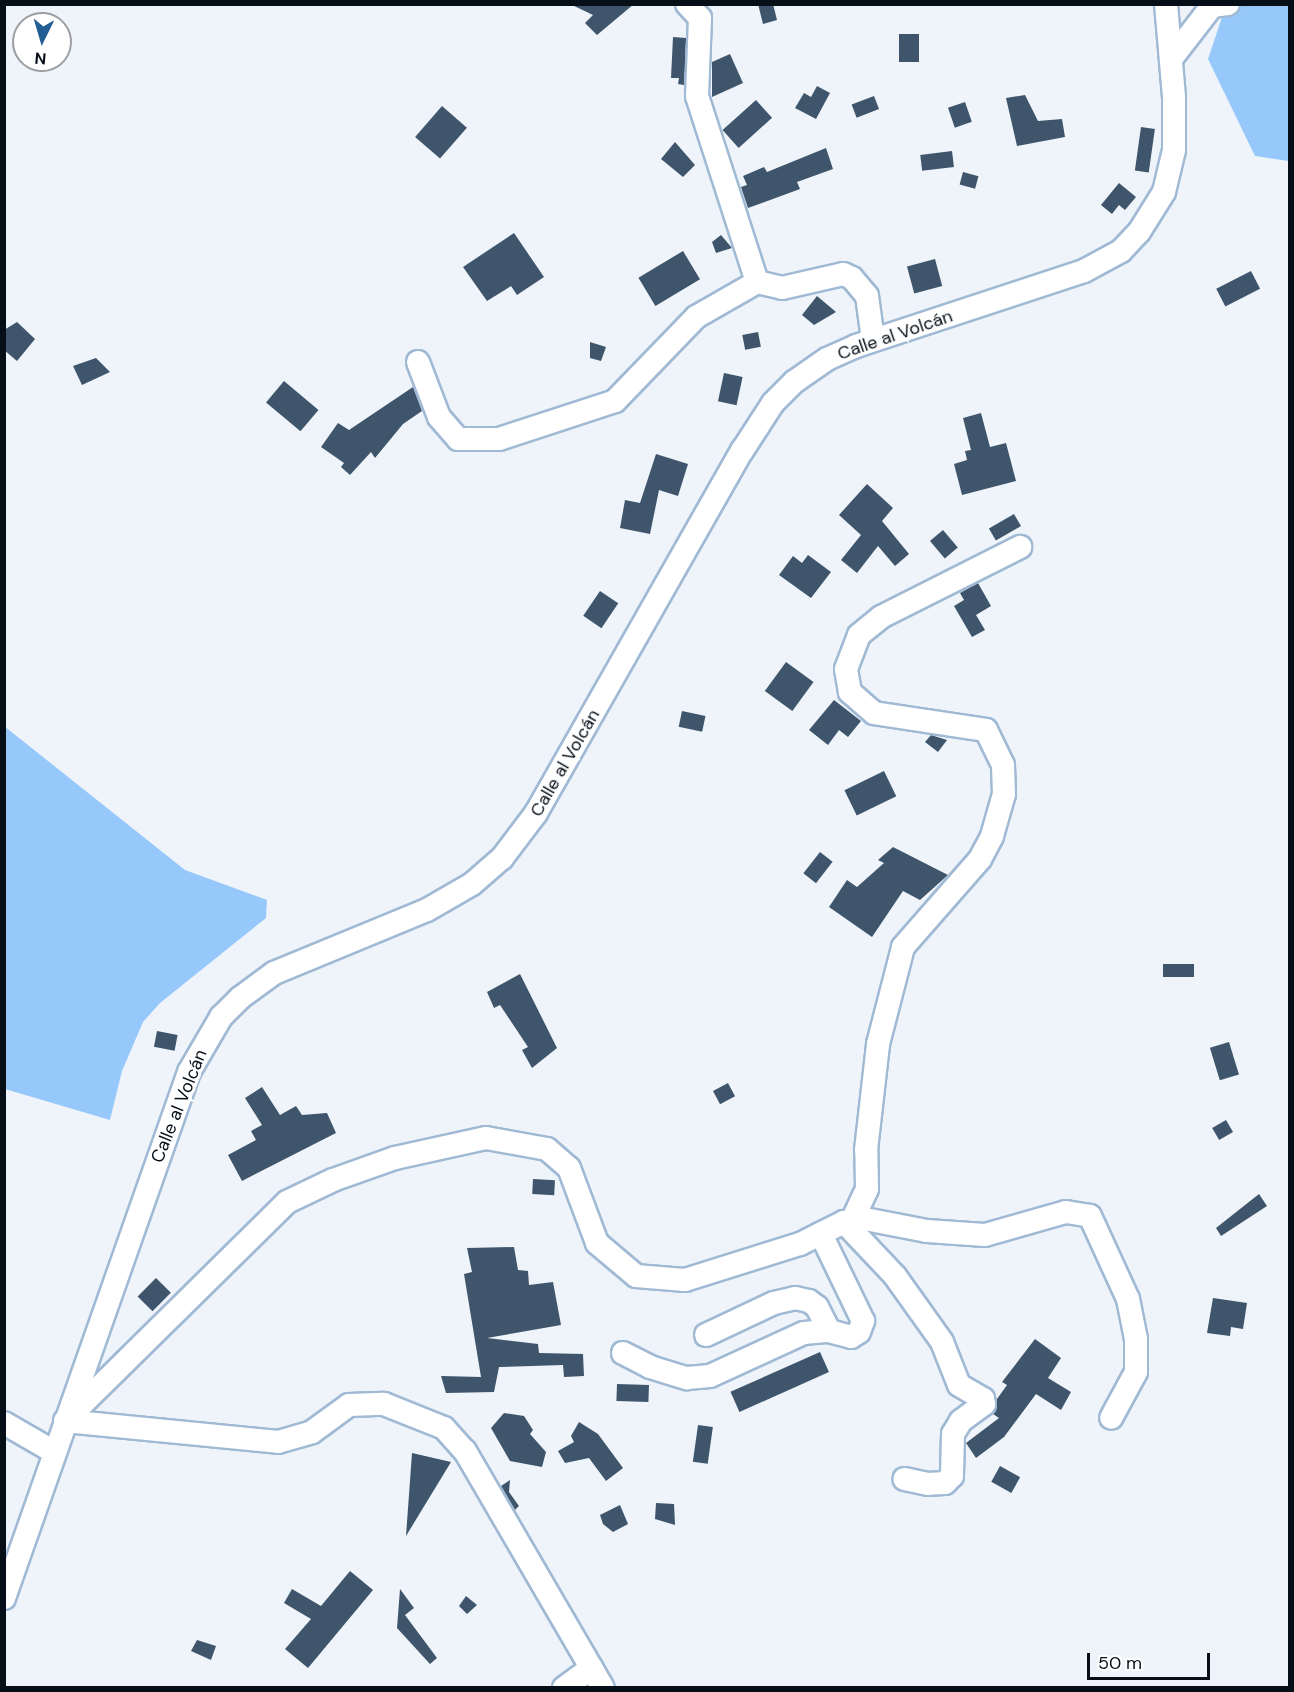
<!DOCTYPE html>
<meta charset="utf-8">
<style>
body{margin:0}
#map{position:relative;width:1294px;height:1692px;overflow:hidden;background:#eef4f9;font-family:"DM Sans",sans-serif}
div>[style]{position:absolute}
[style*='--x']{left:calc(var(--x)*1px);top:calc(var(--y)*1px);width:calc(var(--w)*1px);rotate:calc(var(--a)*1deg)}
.forest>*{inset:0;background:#97c8fb}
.building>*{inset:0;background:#3f556c;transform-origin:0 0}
.roads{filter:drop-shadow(2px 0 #a0b9d4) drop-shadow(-2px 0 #a0b9d4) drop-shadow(0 2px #a0b9d4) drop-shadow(0 -2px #a0b9d4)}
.minor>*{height:22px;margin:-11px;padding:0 11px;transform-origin:11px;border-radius:11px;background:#fff}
span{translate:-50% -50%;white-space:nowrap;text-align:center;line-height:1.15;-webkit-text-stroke:6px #fff;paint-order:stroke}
.street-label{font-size:18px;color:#060f18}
.frame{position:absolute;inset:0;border:6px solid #060f18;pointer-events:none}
.north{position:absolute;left:12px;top:12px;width:60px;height:60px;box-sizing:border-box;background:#fff;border:2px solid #9b9fa3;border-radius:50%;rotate:185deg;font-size:16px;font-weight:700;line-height:24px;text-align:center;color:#060f18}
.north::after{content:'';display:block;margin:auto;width:21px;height:27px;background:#225d94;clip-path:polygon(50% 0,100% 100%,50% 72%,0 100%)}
.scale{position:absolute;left:1087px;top:1653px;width:123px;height:27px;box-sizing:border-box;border:3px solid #060f18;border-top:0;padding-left:8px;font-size:18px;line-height:21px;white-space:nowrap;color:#060f18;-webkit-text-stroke:4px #fff;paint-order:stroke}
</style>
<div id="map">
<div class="forest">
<div style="clip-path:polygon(1226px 5px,1289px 5px,1289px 161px,1255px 156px,1208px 59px)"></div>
<div style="clip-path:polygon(4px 726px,185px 870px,267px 900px,266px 918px,160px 1003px,143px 1022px,122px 1071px,110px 1120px,5px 1089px)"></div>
</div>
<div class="building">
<div style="clip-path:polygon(570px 4px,634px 4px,597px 35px,585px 23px,593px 15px)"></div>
<div style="clip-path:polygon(758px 4px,773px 4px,777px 20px,763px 24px)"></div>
<div style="left:899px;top:34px;width:20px;height:28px"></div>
<div style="clip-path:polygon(673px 37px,686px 38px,684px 85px,678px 84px,679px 78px,671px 78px)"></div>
<div style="clip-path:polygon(730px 54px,743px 83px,712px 97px,712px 62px)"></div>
<div style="clip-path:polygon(817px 86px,830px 93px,816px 119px,795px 108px,804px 93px,811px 97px)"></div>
<div style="clip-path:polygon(1025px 95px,1038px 121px,1062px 119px,1065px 137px,1017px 146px,1006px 98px)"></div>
<div style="left:874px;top:96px;width:14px;height:24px;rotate:69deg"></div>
<div style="left:756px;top:100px;width:24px;height:45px;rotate:48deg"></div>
<div style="left:965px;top:102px;width:21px;height:18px;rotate:71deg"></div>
<div style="left:442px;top:106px;width:33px;height:41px;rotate:41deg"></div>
<div style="left:1141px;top:127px;width:14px;height:44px;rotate:8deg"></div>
<div style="clip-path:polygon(675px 142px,695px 165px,683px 177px,661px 159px)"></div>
<div style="clip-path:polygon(826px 148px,833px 169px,797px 182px,800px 189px,748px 208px,741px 187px,747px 185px,743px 176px,764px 167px,767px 172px)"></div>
<div style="left:952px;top:151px;width:16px;height:32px;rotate:83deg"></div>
<div style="left:963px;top:172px;width:16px;height:13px;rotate:15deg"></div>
<div style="clip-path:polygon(1119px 183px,1136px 197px,1125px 210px,1119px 205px,1112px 214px,1101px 205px)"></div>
<div style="clip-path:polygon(514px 233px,544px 277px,517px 295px,511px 286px,487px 301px,463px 267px)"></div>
<div style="clip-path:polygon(721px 235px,732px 248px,716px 253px,712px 242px)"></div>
<div style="left:683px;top:251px;width:33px;height:52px;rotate:59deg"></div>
<div style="left:935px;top:259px;width:28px;height:29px;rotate:75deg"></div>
<div style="left:1251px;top:271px;width:20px;height:39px;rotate:63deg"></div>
<div style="clip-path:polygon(817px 296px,836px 312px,814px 325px,802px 315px)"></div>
<div style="clip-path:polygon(17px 322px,35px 339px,17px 361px,4px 350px,4px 330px)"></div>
<div style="left:758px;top:332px;width:15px;height:16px;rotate:79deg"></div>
<div style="clip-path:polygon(590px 342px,606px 347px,601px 361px,590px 358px)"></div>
<div style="clip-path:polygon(96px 358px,110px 372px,82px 385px,73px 366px)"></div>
<div style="left:724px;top:373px;width:19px;height:29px;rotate:12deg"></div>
<div style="left:284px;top:381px;width:45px;height:28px;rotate:40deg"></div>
<div style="clip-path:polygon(413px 387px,422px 411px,403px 424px,375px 458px,371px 452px,350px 475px,341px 467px,344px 463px,321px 447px,338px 423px,349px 430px)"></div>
<div style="clip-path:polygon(981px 413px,990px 447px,1006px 443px,1016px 481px,962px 495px,954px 464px,967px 460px,965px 451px,971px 450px,963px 418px)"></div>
<div style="clip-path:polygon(656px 454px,688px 464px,678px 496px,659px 490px,650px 534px,620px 528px,625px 500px,640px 503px)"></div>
<div style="clip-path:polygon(867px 484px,893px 508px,882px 521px,909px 554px,895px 566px,878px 546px,857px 573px,841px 560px,861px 535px,839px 515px)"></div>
<div style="left:1014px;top:514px;width:14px;height:29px;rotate:60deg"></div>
<div style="left:943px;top:530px;width:23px;height:17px;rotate:50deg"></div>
<div style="clip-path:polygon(808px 555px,831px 572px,811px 598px,779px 575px,793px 556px,802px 563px)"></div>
<div style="clip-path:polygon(978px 583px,991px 606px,976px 615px,985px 630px,972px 637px,954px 606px,964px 600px,960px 593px)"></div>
<div style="left:600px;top:591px;width:22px;height:30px;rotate:34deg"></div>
<div style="left:786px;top:662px;width:34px;height:36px;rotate:36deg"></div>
<div style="clip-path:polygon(834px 700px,861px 721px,848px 737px,839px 730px,828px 745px,809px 730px)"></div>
<div style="left:682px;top:711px;width:24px;height:16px;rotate:12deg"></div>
<div style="clip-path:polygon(931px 735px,947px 740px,938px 752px,925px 742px)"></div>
<div style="left:884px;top:771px;width:28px;height:44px;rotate:64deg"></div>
<div style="clip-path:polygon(893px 847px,948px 875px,920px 900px,903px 891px,872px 937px,829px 907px,847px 880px,857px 887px,884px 863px,878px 860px)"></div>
<div style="left:820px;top:852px;width:16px;height:27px;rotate:38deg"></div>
<div style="left:1163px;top:964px;width:31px;height:13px"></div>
<div style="clip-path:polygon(520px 974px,557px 1048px,532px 1068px,522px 1050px,528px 1047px,500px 1005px,494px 1008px,487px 992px)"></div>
<div style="left:157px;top:1031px;width:21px;height:16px;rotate:11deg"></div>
<div style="left:1229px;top:1042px;width:34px;height:20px;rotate:73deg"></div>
<div style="left:728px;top:1083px;width:15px;height:17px;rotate:62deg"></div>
<div style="clip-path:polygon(262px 1087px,280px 1115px,296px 1106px,302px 1115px,327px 1113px,336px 1133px,242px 1181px,228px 1155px,256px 1140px,251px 1131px,262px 1125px,245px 1098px)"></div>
<div style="left:1226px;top:1120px;width:14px;height:16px;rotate:60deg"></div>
<div style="left:533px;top:1179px;width:22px;height:15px;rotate:3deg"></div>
<div style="clip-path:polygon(1259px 1194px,1267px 1206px,1221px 1236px,1216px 1228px)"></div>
<div style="clip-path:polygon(514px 1247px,518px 1270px,528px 1271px,529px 1285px,553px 1282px,561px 1325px,487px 1338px,538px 1344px,539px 1353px,583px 1354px,584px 1376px,564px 1377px,563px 1365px,499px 1367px,494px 1392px,446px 1393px,441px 1376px,481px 1377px,464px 1274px,472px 1272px,467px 1248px)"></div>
<div style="left:156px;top:1278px;width:21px;height:26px;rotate:45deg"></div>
<div style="clip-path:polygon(1213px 1298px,1247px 1303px,1243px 1329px,1231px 1327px,1230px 1336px,1207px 1333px)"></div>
<div style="clip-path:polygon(1035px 1339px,1061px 1358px,1048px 1378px,1071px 1392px,1061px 1410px,1036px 1394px,1004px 1437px,976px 1458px,966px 1443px,999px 1418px,993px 1414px,997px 1399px,1007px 1385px,1002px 1382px)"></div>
<div style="left:820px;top:1352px;width:22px;height:98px;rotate:66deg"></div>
<div style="left:617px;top:1384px;width:32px;height:17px;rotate:2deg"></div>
<div style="clip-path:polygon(504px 1413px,524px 1416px,533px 1430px,530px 1434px,546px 1452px,542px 1467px,510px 1461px,491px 1428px)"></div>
<div style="clip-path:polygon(579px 1422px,598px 1434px,623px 1468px,606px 1481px,589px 1458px,565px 1463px,558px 1451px,574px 1442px,571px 1436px)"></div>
<div style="left:698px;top:1425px;width:15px;height:37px;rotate:8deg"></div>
<div style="clip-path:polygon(412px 1453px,451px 1462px,406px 1536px)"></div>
<div style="left:1000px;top:1466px;width:23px;height:18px;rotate:29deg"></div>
<div style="clip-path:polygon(510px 1480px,509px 1492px,519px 1506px,515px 1510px,501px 1486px)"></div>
<div style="clip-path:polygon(656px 1503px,674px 1504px,675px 1525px,655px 1519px)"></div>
<div style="clip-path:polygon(620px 1505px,628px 1524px,613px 1532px,603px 1524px,600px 1515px)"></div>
<div style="clip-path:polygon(350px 1571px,373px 1590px,308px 1668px,285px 1649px,311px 1619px,284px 1603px,292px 1589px,321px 1606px)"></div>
<div style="clip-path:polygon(400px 1589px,414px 1608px,405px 1615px,437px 1658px,430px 1664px,397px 1628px)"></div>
<div style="clip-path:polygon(466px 1596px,477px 1605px,467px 1614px,459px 1606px)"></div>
<div style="clip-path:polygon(197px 1640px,216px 1646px,211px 1660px,191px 1651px)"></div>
</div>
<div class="roads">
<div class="minor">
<div style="--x:687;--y:4;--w:19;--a:47"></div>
<div style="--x:700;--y:18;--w:78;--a:92.2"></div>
<div style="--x:697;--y:96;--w:195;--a:72.1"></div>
<div style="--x:757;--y:282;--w:26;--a:13"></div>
<div style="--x:782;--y:288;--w:63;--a:-12.9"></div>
<div style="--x:843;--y:274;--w:10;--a:24"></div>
<div style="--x:852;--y:278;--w:23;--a:50"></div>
<div style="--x:867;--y:296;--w:44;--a:82.2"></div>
<div style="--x:1171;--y:59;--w:67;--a:-52.3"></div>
<div style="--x:1212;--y:6;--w:16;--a:-7"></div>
<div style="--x:418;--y:362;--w:59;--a:69.1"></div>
<div style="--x:439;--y:417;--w:29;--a:49"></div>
<div style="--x:458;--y:439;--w:41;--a:0"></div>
<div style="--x:499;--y:439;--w:122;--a:-18.1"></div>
<div style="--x:615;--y:401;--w:117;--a:-46"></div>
<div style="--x:696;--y:317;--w:70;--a:-29.8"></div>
<div style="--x:852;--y:1221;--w:35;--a:-65"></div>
<div style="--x:867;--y:1189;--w:39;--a:-91"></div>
<div style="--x:866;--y:1150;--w:107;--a:-83.5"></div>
<div style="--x:878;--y:1044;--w:100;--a:-75.5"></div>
<div style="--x:903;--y:947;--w:117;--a:-48.8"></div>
<div style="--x:980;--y:859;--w:26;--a:-62"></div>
<div style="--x:992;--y:836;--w:44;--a:-74.1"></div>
<div style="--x:1004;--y:794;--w:29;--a:-92"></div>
<div style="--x:1003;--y:765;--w:39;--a:-116"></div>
<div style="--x:986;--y:730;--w:113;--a:-171.4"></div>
<div style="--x:874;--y:713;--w:32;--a:-139"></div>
<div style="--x:850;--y:692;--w:23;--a:-100"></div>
<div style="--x:846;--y:669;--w:36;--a:-69"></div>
<div style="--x:859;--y:635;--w:28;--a:-39"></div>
<div style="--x:881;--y:617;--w:156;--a:-26.7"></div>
<div style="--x:844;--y:1222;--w:74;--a:46.6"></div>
<div style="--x:895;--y:1276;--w:81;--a:54.5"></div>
<div style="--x:942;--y:1342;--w:46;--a:68.4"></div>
<div style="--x:959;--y:1385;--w:28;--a:30"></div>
<div style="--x:983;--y:1399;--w:5;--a:79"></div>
<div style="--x:984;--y:1404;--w:29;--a:144"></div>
<div style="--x:961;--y:1421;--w:15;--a:122"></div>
<div style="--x:953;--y:1434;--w:42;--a:91.4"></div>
<div style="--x:952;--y:1476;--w:10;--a:135"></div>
<div style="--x:945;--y:1483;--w:17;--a:177"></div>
<div style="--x:928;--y:1484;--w:24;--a:-168"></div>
<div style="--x:706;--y:1335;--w:75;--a:-25.2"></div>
<div style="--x:774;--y:1303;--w:22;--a:-13"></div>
<div style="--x:795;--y:1298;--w:14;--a:12"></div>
<div style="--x:809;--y:1301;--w:10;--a:37"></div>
<div style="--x:817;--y:1307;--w:27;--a:63"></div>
<div style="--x:623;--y:1353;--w:30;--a:27"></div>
<div style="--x:650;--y:1367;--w:39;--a:17"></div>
<div style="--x:687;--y:1378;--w:23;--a:-5"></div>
<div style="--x:710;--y:1376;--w:103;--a:-24.6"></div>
<div style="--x:804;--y:1333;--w:25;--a:-5"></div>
<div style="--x:829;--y:1331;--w:23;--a:15"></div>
<div style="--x:851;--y:1337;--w:9;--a:-32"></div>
<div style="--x:859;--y:1332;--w:12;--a:-70"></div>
<div style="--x:863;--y:1321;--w:97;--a:-115.8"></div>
<div style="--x:66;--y:1420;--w:310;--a:-44.6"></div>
<div style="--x:287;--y:1202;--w:51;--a:-25.6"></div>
<div style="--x:333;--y:1180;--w:66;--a:-19.5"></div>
<div style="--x:395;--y:1158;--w:93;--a:-12.4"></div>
<div style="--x:486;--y:1138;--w:62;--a:10.2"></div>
<div style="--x:547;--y:1149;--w:29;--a:41"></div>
<div style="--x:569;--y:1168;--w:80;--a:69.5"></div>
<div style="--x:597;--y:1243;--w:51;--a:40.2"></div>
<div style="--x:636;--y:1276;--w:49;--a:4.7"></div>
<div style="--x:685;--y:1280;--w:121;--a:-17.4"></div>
<div style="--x:800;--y:1244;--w:49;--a:-26.6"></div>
<div style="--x:844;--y:1222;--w:21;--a:-8"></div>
<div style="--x:865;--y:1219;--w:63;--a:11"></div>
<div style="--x:927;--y:1231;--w:58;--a:3.9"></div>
<div style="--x:985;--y:1235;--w:84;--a:-15.9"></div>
<div style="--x:1066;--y:1212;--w:24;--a:9"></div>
<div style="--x:1090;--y:1216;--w:91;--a:65.4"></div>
<div style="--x:1128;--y:1299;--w:41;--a:78.7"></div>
<div style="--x:1136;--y:1339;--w:33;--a:90"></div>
<div style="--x:1136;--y:1372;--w:52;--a:118.5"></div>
<div style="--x:65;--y:1421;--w:214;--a:5.6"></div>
<div style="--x:278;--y:1442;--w:35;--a:-16"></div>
<div style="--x:312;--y:1432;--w:46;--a:-36.1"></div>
<div style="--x:349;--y:1405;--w:35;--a:-2"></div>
<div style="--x:384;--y:1404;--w:65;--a:21.8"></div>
<div style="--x:444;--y:1428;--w:31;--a:48"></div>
<div style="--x:465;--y:1451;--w:274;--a:59.8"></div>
<div style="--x:4;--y:1423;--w:58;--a:30.1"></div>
<div style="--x:4;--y:1598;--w:558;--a:-70.62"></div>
<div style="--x:189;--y:1072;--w:64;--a:-59.8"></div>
<div style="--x:221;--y:1017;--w:27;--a:-45"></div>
<div style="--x:240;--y:998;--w:42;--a:-36.3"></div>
<div style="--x:274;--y:973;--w:165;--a:-22.4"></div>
<div style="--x:427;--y:910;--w:52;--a:-30"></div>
<div style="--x:472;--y:884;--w:40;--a:-41"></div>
<div style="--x:502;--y:858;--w:56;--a:-52.9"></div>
<div style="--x:536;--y:813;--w:417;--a:-60.4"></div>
<div style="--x:742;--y:451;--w:57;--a:-57.1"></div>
<div style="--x:773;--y:403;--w:30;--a:-45"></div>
<div style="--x:794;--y:382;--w:40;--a:-34.9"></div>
<div style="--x:827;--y:359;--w:32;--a:-24"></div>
<div style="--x:856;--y:346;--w:240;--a:-18.2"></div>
<div style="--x:1084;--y:271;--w:42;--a:-28.4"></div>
<div style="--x:1121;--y:251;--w:26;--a:-47"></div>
<div style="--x:1139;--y:232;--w:47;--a:-58"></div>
<div style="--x:1164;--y:192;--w:43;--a:-76.6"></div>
<div style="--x:1174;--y:150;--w:53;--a:-90"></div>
<div style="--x:1174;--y:97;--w:93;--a:-94.9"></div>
<div style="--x:564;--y:1688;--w:34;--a:-36"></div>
</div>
</div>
<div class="street-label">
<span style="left:895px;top:335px;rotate:-19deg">Calle al Volcán</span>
<span style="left:565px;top:763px;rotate:-60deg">Calle al Volcán</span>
<span style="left:179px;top:1106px;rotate:-68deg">Calle al Volcán</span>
</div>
<div class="frame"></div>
<div class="north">N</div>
<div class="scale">50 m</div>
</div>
